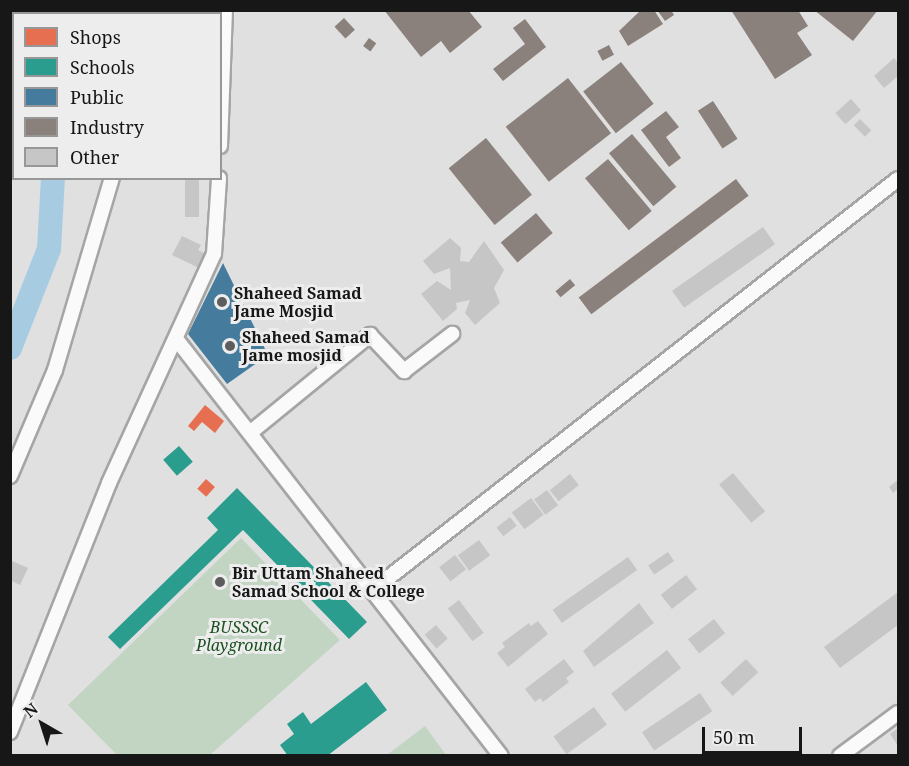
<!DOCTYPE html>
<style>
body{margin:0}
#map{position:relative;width:909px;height:766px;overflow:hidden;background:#e0e0e0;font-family:"Noto Serif",serif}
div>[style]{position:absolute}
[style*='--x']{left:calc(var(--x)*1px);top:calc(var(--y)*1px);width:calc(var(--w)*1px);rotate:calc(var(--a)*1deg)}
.green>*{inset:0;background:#c2d4c2}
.shops>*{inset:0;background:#e76f51;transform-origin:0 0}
.schools>*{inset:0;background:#2a9d8f;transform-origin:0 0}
.public>*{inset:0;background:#457b9d}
.industry>*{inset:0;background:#8a817c;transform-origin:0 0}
.river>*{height:24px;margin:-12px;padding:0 12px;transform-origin:12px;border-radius:12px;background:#a7cce1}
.building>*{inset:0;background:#c6c6c6;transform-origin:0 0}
.roads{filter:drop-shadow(2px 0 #a5a5a5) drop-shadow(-2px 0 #a5a5a5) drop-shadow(0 2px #a5a5a5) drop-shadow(0 -2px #a5a5a5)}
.minor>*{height:14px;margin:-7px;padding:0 7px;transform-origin:7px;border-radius:7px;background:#fafafa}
.dots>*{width:16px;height:16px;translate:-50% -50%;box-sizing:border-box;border:3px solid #ededee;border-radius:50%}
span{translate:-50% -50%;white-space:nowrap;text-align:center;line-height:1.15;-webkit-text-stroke:6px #ededee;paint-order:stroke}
.poi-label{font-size:16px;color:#171717;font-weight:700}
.left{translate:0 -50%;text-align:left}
.park-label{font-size:16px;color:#1b5220;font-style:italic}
.frame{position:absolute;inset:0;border:12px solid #171717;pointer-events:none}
.legend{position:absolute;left:12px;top:12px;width:210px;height:168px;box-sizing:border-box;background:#ededee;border:2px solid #979798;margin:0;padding:8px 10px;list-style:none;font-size:18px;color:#171717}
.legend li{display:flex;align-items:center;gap:12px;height:30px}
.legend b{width:30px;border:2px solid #979798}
.north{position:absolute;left:12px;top:694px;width:60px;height:60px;-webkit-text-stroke:4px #ededee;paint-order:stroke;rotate:321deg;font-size:16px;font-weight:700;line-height:24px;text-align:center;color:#171717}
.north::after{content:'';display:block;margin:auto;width:21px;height:27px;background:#171717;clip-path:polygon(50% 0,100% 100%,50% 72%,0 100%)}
.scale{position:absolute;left:702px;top:727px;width:100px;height:27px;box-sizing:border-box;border:3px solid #171717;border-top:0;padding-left:8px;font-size:18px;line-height:21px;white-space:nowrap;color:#171717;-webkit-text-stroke:4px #ededee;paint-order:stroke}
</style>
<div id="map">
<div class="green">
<div style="clip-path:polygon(241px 538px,340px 640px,210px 755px,117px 755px,68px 705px)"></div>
<div style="clip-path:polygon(425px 726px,446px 755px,387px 755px)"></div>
</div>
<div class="shops">
<div style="clip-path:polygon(205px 405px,224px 421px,215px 433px,202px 422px,194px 431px,188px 426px)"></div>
<div style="left:206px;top:479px;width:12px;height:13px;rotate:42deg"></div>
</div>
<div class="schools">
<div style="left:179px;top:446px;width:21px;height:21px;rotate:49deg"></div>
<div style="clip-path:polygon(237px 488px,367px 622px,349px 639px,243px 530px,120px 649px,108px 637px,218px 530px,207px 518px)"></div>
<div style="clip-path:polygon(366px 682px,387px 710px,327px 756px,288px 756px,280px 745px,294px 734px,287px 724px,303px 712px,311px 724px)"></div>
</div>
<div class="public">
<div style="clip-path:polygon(223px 263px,268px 355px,227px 384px,188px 334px)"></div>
</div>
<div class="industry">
<div style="clip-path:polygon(384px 10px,468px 10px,482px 27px,450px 53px,441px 41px,421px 57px)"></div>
<div style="clip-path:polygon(641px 10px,654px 10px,663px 24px,628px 46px,619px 31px)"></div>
<div style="clip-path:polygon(657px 10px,671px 10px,674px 15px,665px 21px)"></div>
<div style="clip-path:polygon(731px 10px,798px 10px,808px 26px,797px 33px,812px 55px,775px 79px)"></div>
<div style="clip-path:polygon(814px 10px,878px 10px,853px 41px)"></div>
<div style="left:344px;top:18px;width:16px;height:13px;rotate:47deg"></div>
<div style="clip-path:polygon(525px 19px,546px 47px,503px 81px,493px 69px,525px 44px,513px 28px)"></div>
<div style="left:369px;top:38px;width:9px;height:10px;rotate:36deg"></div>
<div style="left:609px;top:45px;width:11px;height:13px;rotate:63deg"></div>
<div style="left:621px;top:62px;width:53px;height:48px;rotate:52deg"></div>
<div style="left:568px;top:78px;width:70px;height:79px;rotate:52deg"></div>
<div style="left:713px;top:101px;width:45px;height:18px;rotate:57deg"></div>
<div style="clip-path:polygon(666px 111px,679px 127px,666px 137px,681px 158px,669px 167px,641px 130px)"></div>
<div style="left:632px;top:134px;width:69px;height:30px;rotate:50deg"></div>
<div style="left:486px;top:138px;width:73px;height:48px;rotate:51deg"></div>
<div style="left:608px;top:159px;width:68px;height:30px;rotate:50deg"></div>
<div style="left:736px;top:179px;width:21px;height:197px;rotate:53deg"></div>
<div style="left:536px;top:213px;width:26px;height:46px;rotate:50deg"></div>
<div style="left:570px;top:279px;width:8px;height:19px;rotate:50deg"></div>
</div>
<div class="river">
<div style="--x:63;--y:14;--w:4;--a:-90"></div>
<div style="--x:10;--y:348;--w:106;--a:-68.5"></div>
<div style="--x:49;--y:249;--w:71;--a:-86.8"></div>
</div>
<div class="building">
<div style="clip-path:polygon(149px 10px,210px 10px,149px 14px)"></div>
<div style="clip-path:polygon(894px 58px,898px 63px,898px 76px,884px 88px,874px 76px)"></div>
<div style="left:851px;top:99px;width:15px;height:21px;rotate:48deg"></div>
<div style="left:860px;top:119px;width:16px;height:9px;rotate:45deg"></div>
<div style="left:185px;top:178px;width:14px;height:39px"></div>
<div style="left:763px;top:227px;width:21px;height:111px;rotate:55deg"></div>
<div style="clip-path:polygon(182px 236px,201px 245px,198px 250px,206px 254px,199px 268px,172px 255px)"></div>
<div style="clip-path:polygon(450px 238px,461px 248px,460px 261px,469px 262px,484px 241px,504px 270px,494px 288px,500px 303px,475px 325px,465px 313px,470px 300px,456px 303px,457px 309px,443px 321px,421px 294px,437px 281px,451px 290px,450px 268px,434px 274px,423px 261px)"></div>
<div style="left:733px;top:473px;width:50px;height:18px;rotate:50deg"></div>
<div style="left:570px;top:474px;width:14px;height:26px;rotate:51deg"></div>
<div style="clip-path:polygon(898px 480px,898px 489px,893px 493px,889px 487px)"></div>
<div style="left:547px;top:490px;width:19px;height:16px;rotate:54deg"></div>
<div style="left:531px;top:498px;width:21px;height:24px;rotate:53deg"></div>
<div style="left:510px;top:517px;width:11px;height:17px;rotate:52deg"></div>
<div style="left:479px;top:540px;width:19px;height:26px;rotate:54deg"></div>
<div style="left:668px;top:552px;width:11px;height:24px;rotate:56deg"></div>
<div style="left:455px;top:555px;width:18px;height:20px;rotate:52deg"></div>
<div style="left:628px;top:557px;width:16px;height:92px;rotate:55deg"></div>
<div style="clip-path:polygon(10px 560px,28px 568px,20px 585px,10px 580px)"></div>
<div style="left:686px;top:575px;width:18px;height:32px;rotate:52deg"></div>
<div style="clip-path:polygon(898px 592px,898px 625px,840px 668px,824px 647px)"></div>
<div style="left:459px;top:600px;width:41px;height:14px;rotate:53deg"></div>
<div style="clip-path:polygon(639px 603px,654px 623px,594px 667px,583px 651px)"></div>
<div style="left:714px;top:619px;width:18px;height:33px;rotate:52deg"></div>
<div style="clip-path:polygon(538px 621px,548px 634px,508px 667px,497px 653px,505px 647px,502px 643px,529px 623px,531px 626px)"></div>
<div style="left:436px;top:625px;width:18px;height:15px;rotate:49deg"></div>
<div style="left:667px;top:650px;width:23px;height:71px;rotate:52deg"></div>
<div style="clip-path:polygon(564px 659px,574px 672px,566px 678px,569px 682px,543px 702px,540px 698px,535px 702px,525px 689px)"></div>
<div style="left:746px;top:659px;width:18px;height:35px;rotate:47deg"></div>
<div style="left:700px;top:693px;width:22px;height:70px;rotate:56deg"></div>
<div style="left:594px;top:707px;width:22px;height:50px;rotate:54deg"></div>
<div style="clip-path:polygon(898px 728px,898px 746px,890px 734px)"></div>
</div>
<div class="roads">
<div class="minor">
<div style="--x:114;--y:14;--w:4;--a:-90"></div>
<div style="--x:220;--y:146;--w:136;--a:-87.9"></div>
<div style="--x:177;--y:340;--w:527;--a:52.09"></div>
<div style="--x:251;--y:432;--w:154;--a:-39.2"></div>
<div style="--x:370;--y:335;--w:50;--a:46.6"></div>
<div style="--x:404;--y:371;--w:61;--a:-37.6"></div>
<div style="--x:10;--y:476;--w:115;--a:-67"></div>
<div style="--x:55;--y:370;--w:200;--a:-73.5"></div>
<div style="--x:374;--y:589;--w:665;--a:-38.04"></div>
<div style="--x:10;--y:732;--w:268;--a:-68.3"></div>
<div style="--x:109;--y:483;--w:252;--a:-65.4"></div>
<div style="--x:214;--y:254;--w:76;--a:-86.2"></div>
<div style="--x:840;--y:756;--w:72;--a:-36.6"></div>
</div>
</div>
<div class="dots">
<div style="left:222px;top:302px;background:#5d5d5d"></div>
<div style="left:230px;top:346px;background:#5d5d5d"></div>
<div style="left:220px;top:582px;background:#5d5d5d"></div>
</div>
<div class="poi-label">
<span class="left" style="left:234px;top:302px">Shaheed Samad<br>Jame Mosjid</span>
<span class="left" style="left:242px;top:346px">Shaheed Samad<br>Jame mosjid</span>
<span class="left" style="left:232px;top:582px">Bir Uttam Shaheed<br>Samad School &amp; College</span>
</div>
<div class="park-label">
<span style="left:239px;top:636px">BUSSSC<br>Playground</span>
</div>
<div class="frame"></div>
<ul class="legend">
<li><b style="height:16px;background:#e76f51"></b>Shops</li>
<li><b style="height:16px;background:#2a9d8f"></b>Schools</li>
<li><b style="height:16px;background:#457b9d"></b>Public</li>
<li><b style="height:16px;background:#8a817c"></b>Industry</li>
<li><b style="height:16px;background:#c6c6c6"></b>Other</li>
</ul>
<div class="north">N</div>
<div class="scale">50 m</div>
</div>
